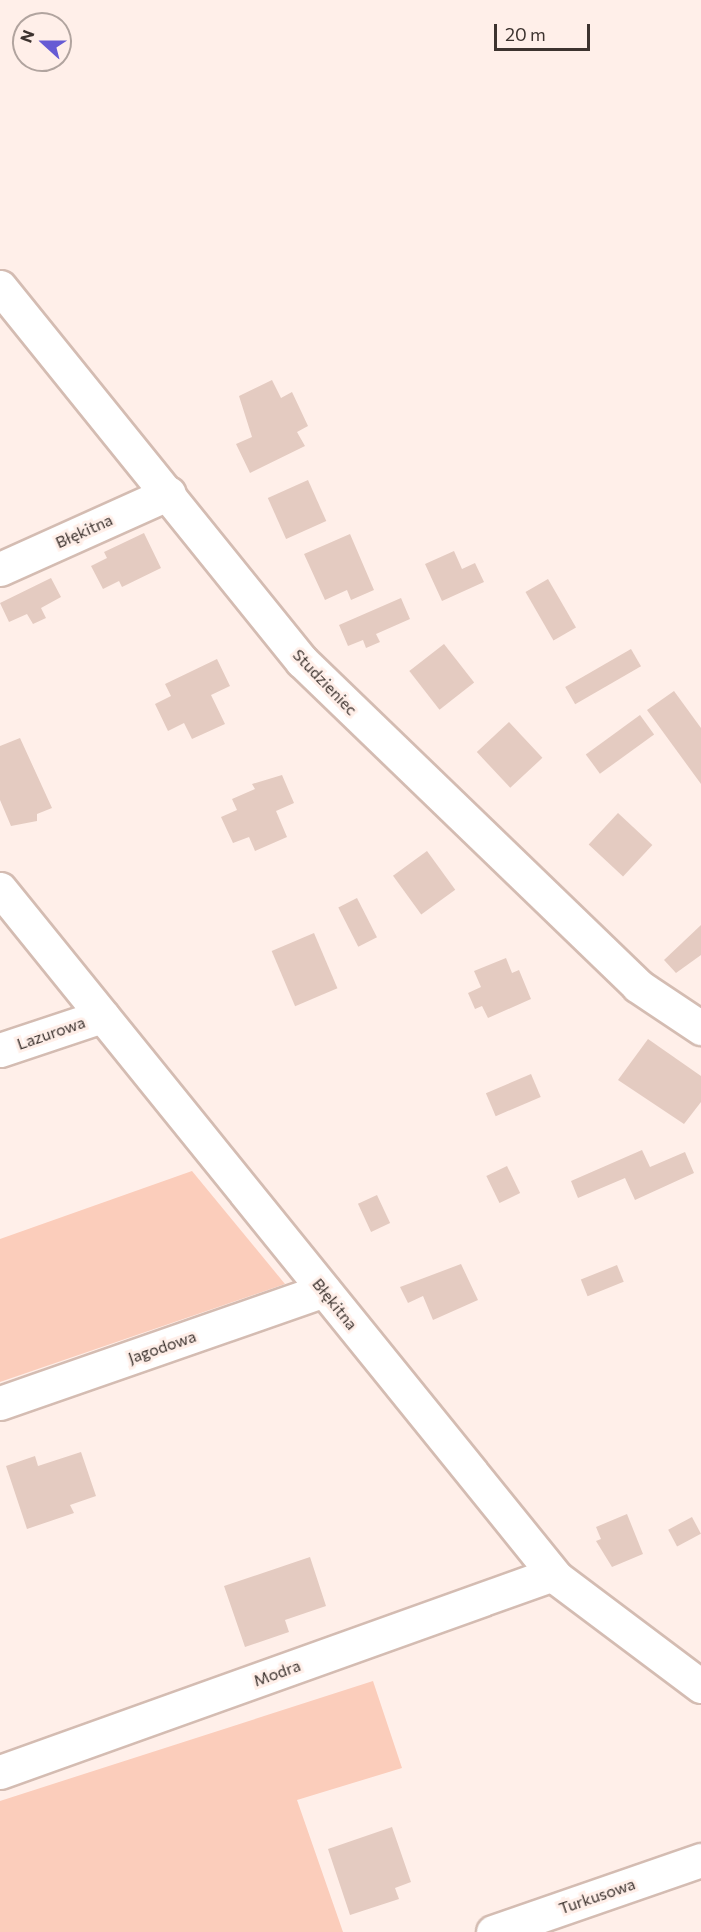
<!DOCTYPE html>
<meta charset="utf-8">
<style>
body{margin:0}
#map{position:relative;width:701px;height:1932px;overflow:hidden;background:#ffefe9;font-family:Commissioner,sans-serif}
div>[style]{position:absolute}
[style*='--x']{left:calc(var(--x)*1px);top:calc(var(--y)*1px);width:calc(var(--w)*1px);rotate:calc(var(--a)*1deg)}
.green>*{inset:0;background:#fbcdbb}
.building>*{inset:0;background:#e4cbc1;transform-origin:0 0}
.roads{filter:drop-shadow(2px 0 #d4bcb2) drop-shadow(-2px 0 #d4bcb2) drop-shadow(0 2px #d4bcb2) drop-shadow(0 -2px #d4bcb2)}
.minor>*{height:33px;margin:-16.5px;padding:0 16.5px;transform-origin:16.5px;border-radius:16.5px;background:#fff}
span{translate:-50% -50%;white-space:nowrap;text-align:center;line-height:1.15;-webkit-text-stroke:6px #ffefe9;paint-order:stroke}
.street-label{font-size:16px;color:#3d332f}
.north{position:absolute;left:12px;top:12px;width:60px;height:60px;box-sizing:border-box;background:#ffefe9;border:2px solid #b1a49f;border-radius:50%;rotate:291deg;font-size:16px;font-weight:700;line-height:24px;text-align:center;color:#3d332f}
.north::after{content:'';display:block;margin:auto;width:21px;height:27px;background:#665bd4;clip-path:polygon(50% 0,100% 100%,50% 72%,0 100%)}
.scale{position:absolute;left:494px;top:24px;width:96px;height:27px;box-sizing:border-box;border:3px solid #3d332f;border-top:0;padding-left:8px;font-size:18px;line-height:21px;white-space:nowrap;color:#3d332f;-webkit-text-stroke:4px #ffefe9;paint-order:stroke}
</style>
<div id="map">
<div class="green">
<div style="clip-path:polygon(192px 1171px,285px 1284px,0 1382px,0 1239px)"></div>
<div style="clip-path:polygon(373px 1681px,402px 1768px,297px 1800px,343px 1932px,0 1932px,0 1801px)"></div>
</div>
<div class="building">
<div style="clip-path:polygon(272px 380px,281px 398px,292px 392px,308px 426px,297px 432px,305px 446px,250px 473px,236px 444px,252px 437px,239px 396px)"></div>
<div style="left:308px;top:480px;width:45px;height:44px;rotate:66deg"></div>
<div style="clip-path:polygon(144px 533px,161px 568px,122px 587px,119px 581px,103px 589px,91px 566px,107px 558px,104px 552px)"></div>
<div style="clip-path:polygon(350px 534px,374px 590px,351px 600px,347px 590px,325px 600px,304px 554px)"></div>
<div style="clip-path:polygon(454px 551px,462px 569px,475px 563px,484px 582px,442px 601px,425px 564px)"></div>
<div style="clip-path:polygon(51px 578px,61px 597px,41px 608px,46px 618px,33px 624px,27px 614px,9px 622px,0 603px)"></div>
<div style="left:548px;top:579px;width:56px;height:26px;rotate:60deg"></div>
<div style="clip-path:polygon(401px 598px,410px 619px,376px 634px,380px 642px,366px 648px,363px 640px,348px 646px,339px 625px)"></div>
<div style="left:444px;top:644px;width:49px;height:44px;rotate:52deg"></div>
<div style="left:631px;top:649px;width:20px;height:76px;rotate:60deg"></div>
<div style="clip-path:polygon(217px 659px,230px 686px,211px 695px,225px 724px,192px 739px,184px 723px,168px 731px,155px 704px,171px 696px,165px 684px)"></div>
<div style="clip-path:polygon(674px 691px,701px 728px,701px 784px,647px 710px)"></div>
<div style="left:640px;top:715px;width:24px;height:67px;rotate:54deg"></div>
<div style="left:509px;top:722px;width:49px;height:44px;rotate:47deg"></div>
<div style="clip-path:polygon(20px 738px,52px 808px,37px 814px,37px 821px,11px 826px,0 800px,0 746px)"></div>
<div style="clip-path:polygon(282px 775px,294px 803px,276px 811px,287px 837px,255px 851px,249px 837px,233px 843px,221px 817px,237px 810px,232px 799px,255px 789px,252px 784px)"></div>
<div style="left:618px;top:813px;width:47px;height:43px;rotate:43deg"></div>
<div style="left:427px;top:851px;width:48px;height:42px;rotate:54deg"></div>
<div style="left:357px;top:898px;width:44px;height:21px;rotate:63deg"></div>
<div style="clip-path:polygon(701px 925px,701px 955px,676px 973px,664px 960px)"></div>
<div style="left:314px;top:933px;width:60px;height:46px;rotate:67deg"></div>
<div style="clip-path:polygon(506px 958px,512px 973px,519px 970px,531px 999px,488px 1018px,482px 1006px,475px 1009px,468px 993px,481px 987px,474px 971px)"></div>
<div style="clip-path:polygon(648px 1039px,701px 1076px,701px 1102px,684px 1124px,618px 1080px)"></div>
<div style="left:531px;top:1074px;width:25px;height:49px;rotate:67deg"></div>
<div style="clip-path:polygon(642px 1150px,650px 1167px,685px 1152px,694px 1173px,635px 1200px,625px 1178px,578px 1198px,571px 1181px)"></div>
<div style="left:507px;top:1166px;width:30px;height:23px;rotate:64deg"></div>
<div style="left:377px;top:1195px;width:31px;height:21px;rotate:65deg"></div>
<div style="clip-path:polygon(461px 1264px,478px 1300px,433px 1320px,423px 1296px,408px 1303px,400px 1287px)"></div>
<div style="left:617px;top:1265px;width:18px;height:39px;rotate:68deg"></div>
<div style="clip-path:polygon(81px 1452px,96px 1496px,70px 1505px,74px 1513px,27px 1529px,6px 1466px,35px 1456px,38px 1466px)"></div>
<div style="clip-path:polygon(627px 1514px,643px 1554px,612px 1567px,596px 1541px,601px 1539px,596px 1527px)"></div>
<div style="left:692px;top:1517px;width:19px;height:27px;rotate:62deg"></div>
<div style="clip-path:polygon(310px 1557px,326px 1606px,285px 1620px,289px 1632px,245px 1647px,224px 1586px)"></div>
<div style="clip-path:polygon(392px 1827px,411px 1882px,395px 1888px,399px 1899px,350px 1915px,328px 1849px)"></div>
</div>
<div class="roads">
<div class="minor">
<div style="--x:0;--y:287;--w:481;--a:51.1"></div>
<div style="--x:302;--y:661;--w:467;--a:44"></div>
<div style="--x:638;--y:986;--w:76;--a:33.7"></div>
<div style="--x:0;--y:569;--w:185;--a:-24.2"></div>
<div style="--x:0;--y:889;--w:886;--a:51.05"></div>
<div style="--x:557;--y:1578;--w:180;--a:36.9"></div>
<div style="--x:0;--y:1050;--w:108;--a:-18.4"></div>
<div style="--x:0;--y:1403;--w:343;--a:-19.2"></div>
<div style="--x:0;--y:1772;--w:587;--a:-19.7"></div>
<div style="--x:493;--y:1932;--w:220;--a:-19.1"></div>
</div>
</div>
<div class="street-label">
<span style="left:84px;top:531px;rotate:-24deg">Błękitna</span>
<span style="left:325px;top:682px;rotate:46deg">Studzieniec</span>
<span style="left:51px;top:1033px;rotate:-19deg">Lazurowa</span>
<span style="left:335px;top:1304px;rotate:51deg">Błękitna</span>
<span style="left:162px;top:1347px;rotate:-19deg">Jagodowa</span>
<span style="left:277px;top:1673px;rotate:-20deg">Modra</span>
<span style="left:597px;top:1896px;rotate:-19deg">Turkusowa</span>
</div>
<div class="north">N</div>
<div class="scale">20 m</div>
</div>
